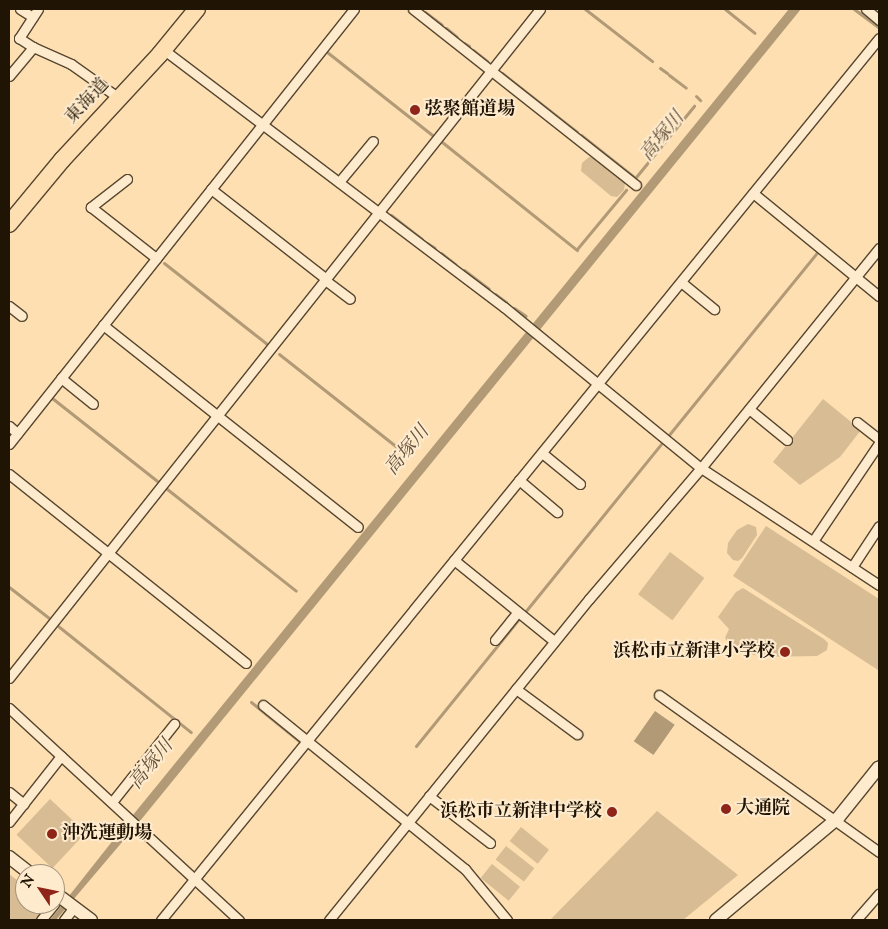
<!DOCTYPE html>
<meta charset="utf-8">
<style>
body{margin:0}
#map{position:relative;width:888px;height:929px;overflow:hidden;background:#fddfb2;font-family:"IM FELL English","Noto Serif JP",serif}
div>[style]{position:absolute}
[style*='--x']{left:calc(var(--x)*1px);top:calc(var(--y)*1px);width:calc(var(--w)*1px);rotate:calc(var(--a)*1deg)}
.green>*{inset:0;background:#d7bc94;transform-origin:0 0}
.water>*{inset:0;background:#b29a77;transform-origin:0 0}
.stream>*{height:3px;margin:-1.5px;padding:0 1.5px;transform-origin:1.5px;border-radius:1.5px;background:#b29a77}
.roads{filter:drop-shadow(1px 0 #574730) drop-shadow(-1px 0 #574730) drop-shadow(0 1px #574730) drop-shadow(0 -1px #574730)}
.street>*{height:9px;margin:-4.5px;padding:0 4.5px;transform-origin:4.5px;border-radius:4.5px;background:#feeacd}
.secondary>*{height:12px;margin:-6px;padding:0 6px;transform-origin:6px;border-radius:6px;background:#feeacd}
.highway>*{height:16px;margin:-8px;padding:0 8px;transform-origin:8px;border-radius:8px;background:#fddfb2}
.dots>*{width:14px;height:14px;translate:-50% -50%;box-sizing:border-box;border:2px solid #feeacd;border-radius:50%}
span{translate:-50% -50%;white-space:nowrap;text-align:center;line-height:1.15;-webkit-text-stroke:4px #feeacd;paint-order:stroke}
.street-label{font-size:18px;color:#201404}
.poi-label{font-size:18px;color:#201404;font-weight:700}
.left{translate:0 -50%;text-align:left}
.right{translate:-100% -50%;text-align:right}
.water-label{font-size:19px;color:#625038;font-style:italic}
.frame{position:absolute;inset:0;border:10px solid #201404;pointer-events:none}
.north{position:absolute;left:15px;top:864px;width:50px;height:50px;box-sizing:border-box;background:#feeacd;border:1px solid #a5947d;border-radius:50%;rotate:304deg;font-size:14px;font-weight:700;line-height:20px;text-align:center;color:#201404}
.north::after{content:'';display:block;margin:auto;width:18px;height:22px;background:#8f2418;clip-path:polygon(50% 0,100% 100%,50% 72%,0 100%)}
</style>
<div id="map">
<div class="green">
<div style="clip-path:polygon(589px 157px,596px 158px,625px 183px,624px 190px,617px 197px,611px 196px,581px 171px,582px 163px)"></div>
<div style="clip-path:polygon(823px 399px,861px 430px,840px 457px,800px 485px,773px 462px)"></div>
<div style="clip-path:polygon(748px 524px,756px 527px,757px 535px,742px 558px,738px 561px,733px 560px,727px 553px,728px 543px,737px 530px)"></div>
<div style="clip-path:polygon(766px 526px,879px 599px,878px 670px,733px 576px)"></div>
<div style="left:670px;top:552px;width:43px;height:53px;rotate:37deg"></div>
<div style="clip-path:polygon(743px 588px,824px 639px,828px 643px,827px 650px,817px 656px,761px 657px,745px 652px,727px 641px,725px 638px,729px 629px,718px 617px,736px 592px)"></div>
<div style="left:50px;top:799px;width:49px;height:49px;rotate:43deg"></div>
<div style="clip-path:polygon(657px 811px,738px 875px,683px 920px,550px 920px)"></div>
<div style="left:521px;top:827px;width:36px;height:18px;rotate:39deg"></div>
<div style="left:506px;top:846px;width:36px;height:17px;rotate:38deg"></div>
<div style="left:492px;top:864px;width:36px;height:18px;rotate:39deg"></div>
<div style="clip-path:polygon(9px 874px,25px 886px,25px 904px,49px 905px,37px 920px,9px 920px)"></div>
</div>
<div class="water">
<div style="clip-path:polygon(789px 9px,801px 9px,140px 821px,56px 920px,50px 920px,133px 815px)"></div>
<div style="left:655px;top:711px;width:24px;height:37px;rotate:35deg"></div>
</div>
<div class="stream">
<div style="--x:585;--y:9;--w:85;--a:37.8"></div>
<div style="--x:725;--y:9;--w:38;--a:39"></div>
<div style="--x:854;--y:9;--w:31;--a:37"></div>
<div style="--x:425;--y:12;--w:21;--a:37"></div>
<div style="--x:446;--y:28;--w:14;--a:39"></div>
<div style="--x:464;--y:43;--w:6;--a:31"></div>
<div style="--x:473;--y:50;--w:18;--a:38"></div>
<div style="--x:327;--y:52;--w:134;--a:38.3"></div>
<div style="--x:660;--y:68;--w:9;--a:36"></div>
<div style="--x:502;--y:73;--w:95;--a:38.2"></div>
<div style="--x:669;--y:75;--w:21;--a:37"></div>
<div style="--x:696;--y:96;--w:6;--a:45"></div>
<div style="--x:581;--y:135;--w:68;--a:38.4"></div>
<div style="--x:442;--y:142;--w:173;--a:38.7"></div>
<div style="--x:636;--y:177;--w:92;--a:-50.8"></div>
<div style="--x:391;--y:215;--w:39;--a:38"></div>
<div style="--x:427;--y:243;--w:9;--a:32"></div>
<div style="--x:577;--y:249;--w:77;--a:-50.3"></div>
<div style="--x:441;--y:253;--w:18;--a:38"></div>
<div style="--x:164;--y:263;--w:131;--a:38.2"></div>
<div style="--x:464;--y:270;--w:31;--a:37"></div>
<div style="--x:495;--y:294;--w:14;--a:36"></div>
<div style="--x:514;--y:308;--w:14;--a:34"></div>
<div style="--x:279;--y:354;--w:163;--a:38.3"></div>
<div style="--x:52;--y:398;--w:134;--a:38.3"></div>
<div style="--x:668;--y:436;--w:240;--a:-50.9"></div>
<div style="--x:167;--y:489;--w:164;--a:38.3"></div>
<div style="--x:9;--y:587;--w:51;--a:37.8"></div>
<div style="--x:525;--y:612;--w:216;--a:-51"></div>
<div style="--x:58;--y:626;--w:170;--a:38.6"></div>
<div style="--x:251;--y:702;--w:62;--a:39.1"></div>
<div style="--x:416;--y:746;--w:162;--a:-51"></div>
<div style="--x:380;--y:806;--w:24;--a:38"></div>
</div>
<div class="roads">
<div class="street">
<div style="--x:20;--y:9;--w:15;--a:32"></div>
<div style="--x:38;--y:9;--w:35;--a:123"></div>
<div style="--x:19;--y:38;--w:17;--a:33"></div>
<div style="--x:33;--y:47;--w:42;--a:24.1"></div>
<div style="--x:71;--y:64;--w:59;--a:35.3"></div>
<div style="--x:413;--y:9;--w:284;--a:38.3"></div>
<div style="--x:866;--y:9;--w:17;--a:40"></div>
<div style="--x:164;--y:50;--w:426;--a:37.1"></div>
<div style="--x:504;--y:307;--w:254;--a:39.3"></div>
<div style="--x:701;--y:468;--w:213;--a:33.3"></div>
<div style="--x:9;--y:76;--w:38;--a:-50"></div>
<div style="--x:127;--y:179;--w:46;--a:142.1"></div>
<div style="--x:91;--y:207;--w:83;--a:38.1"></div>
<div style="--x:339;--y:182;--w:53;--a:-50.3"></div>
<div style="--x:211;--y:189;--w:146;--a:38"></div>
<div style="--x:753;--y:193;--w:163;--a:39.3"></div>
<div style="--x:325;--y:280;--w:31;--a:37"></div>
<div style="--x:681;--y:282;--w:43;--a:39.3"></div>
<div style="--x:9;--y:306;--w:16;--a:38"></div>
<div style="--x:103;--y:325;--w:325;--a:38.4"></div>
<div style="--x:61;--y:378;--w:41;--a:39.1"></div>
<div style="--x:749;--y:409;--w:49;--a:39.2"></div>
<div style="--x:857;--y:422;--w:28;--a:38"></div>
<div style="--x:9;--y:426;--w:11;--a:41"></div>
<div style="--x:9;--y:444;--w:555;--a:-51.58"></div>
<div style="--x:542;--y:453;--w:49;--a:39.2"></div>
<div style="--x:9;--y:474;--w:303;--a:38.6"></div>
<div style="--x:519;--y:480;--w:50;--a:40.1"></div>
<div style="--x:813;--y:541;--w:118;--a:-56"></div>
<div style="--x:454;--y:560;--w:129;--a:39"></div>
<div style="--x:852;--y:567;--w:49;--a:-56.6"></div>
<div style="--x:495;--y:640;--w:36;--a:-51"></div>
<div style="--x:9;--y:678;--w:854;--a:-51.56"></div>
<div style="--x:516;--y:689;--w:76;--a:36.4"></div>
<div style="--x:659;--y:695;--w:270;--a:35.5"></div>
<div style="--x:263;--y:705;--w:260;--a:39.1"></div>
<div style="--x:465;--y:869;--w:66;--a:50.5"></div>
<div style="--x:9;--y:708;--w:313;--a:42.7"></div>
<div style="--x:9;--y:792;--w:19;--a:39"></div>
<div style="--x:429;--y:796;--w:77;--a:37.6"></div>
<div style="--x:112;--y:802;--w:100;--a:-51.5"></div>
<div style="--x:9;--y:822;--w:84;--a:-51.8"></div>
<div style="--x:41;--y:920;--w:21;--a:-51"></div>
<div style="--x:64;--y:920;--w:16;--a:-52"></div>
<div style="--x:161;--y:920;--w:1137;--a:-50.85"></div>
<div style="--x:329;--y:920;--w:413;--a:-51"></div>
<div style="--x:589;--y:599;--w:172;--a:-49.5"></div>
<div style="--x:701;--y:468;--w:283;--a:-51"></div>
<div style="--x:856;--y:920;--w:35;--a:-49"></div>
</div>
<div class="secondary">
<div style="--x:9;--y:857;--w:28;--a:38"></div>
<div style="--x:55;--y:893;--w:45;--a:36.9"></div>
<div style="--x:716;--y:920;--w:159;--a:-39.9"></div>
<div style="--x:838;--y:818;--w:65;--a:-51.2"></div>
</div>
<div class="highway">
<div style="--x:9;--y:224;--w:83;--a:-50.4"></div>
<div style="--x:62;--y:160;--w:144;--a:-47.2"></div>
<div style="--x:160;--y:54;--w:58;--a:-50.6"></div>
</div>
</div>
<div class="dots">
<div style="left:415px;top:110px;background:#8f2418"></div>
<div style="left:785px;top:652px;background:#8f2418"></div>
<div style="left:726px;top:809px;background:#8f2418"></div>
<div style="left:612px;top:812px;background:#8f2418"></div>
<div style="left:52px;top:834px;background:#8f2418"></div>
</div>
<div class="street-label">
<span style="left:88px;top:102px;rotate:-47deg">東海道</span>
</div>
<div class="poi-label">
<span class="left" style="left:425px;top:110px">弦聚館道場</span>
<span class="right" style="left:775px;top:652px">浜松市立新津小学校</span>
<span class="left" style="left:736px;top:809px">大通院</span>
<span class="right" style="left:602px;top:812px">浜松市立新津中学校</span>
<span class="left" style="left:62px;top:834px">沖洗運動場</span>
</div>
<div class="water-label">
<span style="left:663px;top:137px;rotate:-51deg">高塚川</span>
<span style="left:408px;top:451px;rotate:-51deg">高塚川</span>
<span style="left:152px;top:765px;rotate:-51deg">高塚川</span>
</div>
<div class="frame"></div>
<div class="north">N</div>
</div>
